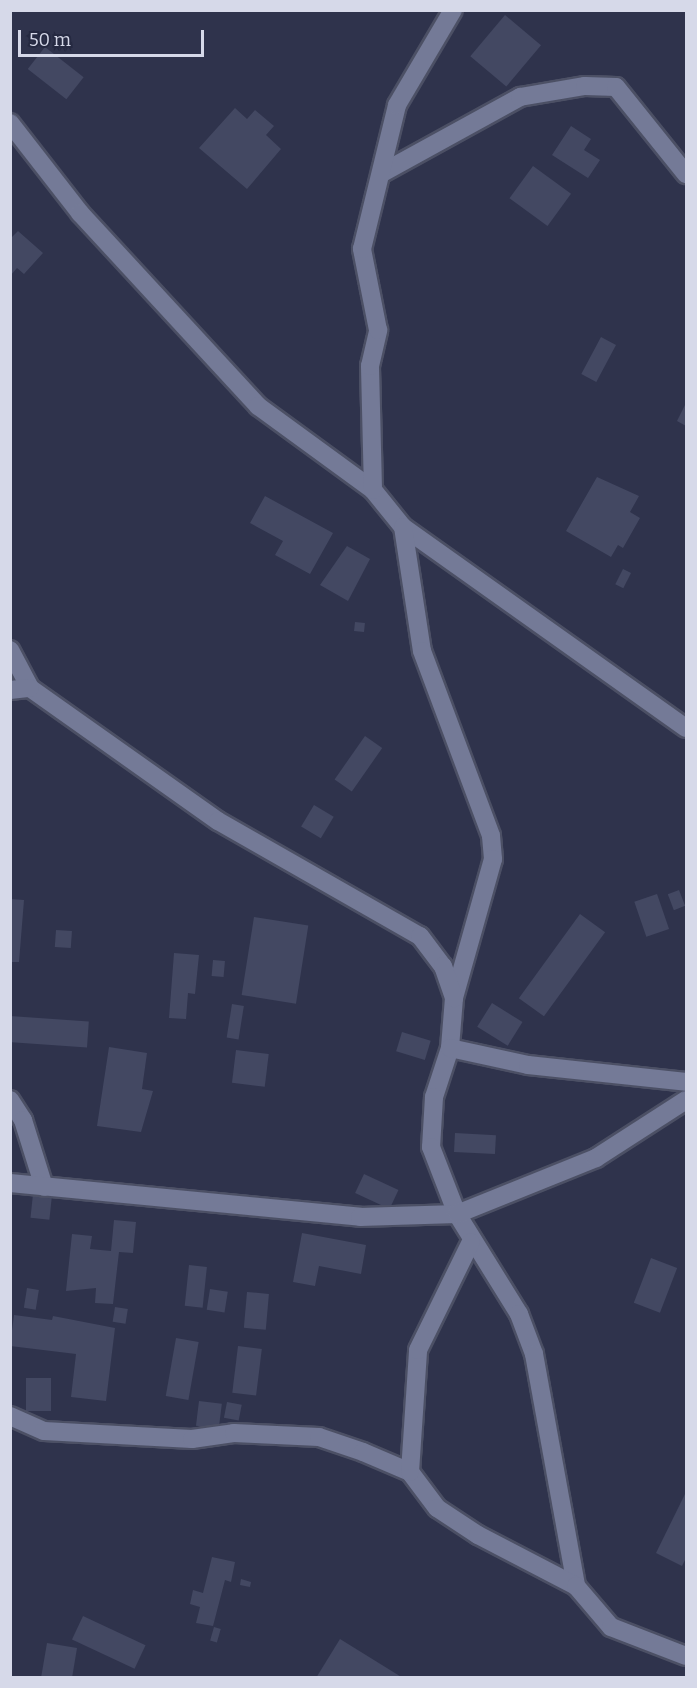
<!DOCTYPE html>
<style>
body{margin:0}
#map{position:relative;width:697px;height:1688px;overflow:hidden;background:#2f334c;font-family:Bitter,serif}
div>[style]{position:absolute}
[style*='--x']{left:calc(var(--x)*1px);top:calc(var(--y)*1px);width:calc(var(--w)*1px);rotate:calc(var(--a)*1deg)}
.building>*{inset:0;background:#434862;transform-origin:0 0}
.roads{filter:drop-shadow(2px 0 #4c5065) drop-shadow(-2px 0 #4c5065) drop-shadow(0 2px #4c5065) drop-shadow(0 -2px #4c5065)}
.street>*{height:18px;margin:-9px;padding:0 9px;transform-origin:9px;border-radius:9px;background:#747a97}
span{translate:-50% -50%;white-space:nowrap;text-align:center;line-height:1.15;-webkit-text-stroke:6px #252941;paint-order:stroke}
.frame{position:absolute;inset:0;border:12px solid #d6d9e9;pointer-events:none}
.scale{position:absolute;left:18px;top:30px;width:186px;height:27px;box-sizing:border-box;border:3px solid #d6d9e9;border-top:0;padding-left:8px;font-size:18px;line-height:21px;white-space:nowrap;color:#d6d9e9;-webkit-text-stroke:4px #252941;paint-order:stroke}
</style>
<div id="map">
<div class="building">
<div style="left:505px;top:15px;width:47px;height:54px;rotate:40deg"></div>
<div style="left:45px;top:47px;width:49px;height:28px;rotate:38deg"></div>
<div style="clip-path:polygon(235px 108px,247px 119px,255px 110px,274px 126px,266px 135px,281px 149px,247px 189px,199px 148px)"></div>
<div style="clip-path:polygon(571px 126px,591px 139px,584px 150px,600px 160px,588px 178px,552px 155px)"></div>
<div style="left:533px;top:166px;width:47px;height:40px;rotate:36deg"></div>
<div style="clip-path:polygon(18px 231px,43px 253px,24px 274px,17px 268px,10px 276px,10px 239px)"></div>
<div style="left:601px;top:337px;width:17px;height:42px;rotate:28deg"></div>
<div style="clip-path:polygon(686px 403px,686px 426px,677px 421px)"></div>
<div style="clip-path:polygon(597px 477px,639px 496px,630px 512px,640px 518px,623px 548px,618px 545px,611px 557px,566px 531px)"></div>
<div style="clip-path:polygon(265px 496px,333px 533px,310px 574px,275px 555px,283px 541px,250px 523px)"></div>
<div style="clip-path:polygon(347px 546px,370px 559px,348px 601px,320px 585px)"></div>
<div style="left:623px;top:569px;width:9px;height:17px;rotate:27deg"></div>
<div style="left:355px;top:622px;width:10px;height:9px;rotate:6deg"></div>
<div style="left:365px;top:736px;width:21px;height:53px;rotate:35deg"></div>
<div style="left:314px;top:805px;width:23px;height:25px;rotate:31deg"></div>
<div style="left:679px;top:890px;width:17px;height:12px;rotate:69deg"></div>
<div style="left:657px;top:894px;width:37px;height:24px;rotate:71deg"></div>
<div style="clip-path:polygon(10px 899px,24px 900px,19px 962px,10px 962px)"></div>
<div style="left:580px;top:914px;width:31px;height:104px;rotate:36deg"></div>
<div style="left:254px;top:917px;width:55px;height:79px;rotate:9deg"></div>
<div style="left:56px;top:930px;width:16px;height:17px;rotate:4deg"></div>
<div style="clip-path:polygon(174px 953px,199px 955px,195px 994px,188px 993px,186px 1019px,169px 1018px)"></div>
<div style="left:213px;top:960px;width:12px;height:16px;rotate:5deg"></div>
<div style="left:492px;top:1003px;width:36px;height:28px;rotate:32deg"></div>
<div style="left:232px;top:1004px;width:12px;height:34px;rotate:9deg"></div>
<div style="left:10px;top:1016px;width:79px;height:26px;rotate:4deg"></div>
<div style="left:402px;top:1032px;width:30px;height:20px;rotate:17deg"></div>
<div style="clip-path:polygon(109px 1047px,147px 1053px,142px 1089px,153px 1091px,141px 1132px,97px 1126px)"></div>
<div style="left:236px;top:1050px;width:33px;height:33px;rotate:7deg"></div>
<div style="left:455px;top:1133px;width:41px;height:19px;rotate:3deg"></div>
<div style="left:364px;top:1174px;width:38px;height:21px;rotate:25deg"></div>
<div style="left:33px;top:1194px;width:19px;height:24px;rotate:6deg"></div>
<div style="clip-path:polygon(114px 1220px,136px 1222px,133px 1253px,119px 1252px,113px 1304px,95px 1303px,96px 1288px,66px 1291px,72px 1234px,92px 1236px,90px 1249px,111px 1251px)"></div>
<div style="clip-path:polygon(302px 1233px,366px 1245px,361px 1274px,319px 1266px,315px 1286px,293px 1282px)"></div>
<div style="left:651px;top:1258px;width:28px;height:48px;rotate:21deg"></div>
<div style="left:189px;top:1265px;width:18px;height:41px;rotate:6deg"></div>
<div style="left:27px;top:1288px;width:12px;height:20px;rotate:9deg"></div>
<div style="left:210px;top:1289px;width:18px;height:21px;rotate:9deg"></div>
<div style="left:247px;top:1292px;width:22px;height:36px;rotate:5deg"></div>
<div style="left:115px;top:1307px;width:13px;height:15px;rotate:9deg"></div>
<div style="clip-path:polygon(14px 1315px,52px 1320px,53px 1316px,115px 1328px,106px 1401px,71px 1397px,76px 1354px,10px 1346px)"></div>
<div style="left:176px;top:1338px;width:23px;height:59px;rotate:10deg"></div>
<div style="left:238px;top:1346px;width:24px;height:47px;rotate:7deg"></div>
<div style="left:26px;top:1378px;width:25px;height:33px"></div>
<div style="left:199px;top:1401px;width:23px;height:25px;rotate:7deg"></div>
<div style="left:227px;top:1402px;width:15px;height:16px;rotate:11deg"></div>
<div style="clip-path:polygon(686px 1492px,686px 1558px,682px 1566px,656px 1553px)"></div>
<div style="clip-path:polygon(212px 1557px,235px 1562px,231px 1582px,225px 1580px,213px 1626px,196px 1623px,200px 1607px,190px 1604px,193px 1590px,203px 1593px)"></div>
<div style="clip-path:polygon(241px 1579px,251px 1582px,250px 1587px,240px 1585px)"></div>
<div style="left:83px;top:1616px;width:69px;height:26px;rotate:25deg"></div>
<div style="left:214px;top:1627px;width:7px;height:14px;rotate:16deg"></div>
<div style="clip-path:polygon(340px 1639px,403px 1678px,316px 1678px)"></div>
<div style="clip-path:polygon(47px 1643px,77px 1648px,72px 1678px,41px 1678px)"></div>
</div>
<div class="roads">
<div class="street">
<div style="--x:10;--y:123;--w:114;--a:52.1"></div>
<div style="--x:80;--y:213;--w:263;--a:47.3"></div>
<div style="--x:258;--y:406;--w:142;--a:36.1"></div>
<div style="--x:373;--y:490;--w:48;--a:51"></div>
<div style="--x:403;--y:527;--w:347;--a:35.4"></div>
<div style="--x:382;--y:173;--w:158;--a:-28.8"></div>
<div style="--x:520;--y:97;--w:66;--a:-9.6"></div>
<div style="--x:585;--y:86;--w:31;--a:2"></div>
<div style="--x:616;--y:87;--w:112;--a:51.2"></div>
<div style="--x:373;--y:490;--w:124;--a:-91.4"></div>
<div style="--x:370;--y:366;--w:37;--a:-77"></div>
<div style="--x:378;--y:330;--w:83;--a:-101.2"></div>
<div style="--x:362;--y:249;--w:148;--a:-76.3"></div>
<div style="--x:397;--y:105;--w:110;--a:-59.5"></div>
<div style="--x:403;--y:527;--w:125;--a:81.3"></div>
<div style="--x:422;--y:651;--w:197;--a:69.5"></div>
<div style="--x:491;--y:836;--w:23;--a:85"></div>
<div style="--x:493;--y:859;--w:144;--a:105.7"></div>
<div style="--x:454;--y:998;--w:50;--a:94.6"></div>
<div style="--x:450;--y:1048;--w:52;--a:108.1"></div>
<div style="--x:434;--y:1097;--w:50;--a:93.4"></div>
<div style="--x:431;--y:1147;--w:72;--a:68.8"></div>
<div style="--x:457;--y:1214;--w:118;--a:58.2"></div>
<div style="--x:519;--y:1314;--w:43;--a:69.4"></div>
<div style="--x:534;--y:1354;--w:236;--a:79.7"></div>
<div style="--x:10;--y:650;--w:43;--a:62.2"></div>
<div style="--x:30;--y:688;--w:230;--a:35.3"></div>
<div style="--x:218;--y:821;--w:232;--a:29.7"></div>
<div style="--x:420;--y:936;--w:38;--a:53"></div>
<div style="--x:443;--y:966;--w:34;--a:71"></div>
<div style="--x:10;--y:690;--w:20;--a:-6"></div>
<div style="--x:450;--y:1048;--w:80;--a:12.3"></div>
<div style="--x:528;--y:1065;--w:159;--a:6.1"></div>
<div style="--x:10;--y:1100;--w:24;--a:57"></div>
<div style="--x:23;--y:1120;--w:70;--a:72.6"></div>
<div style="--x:10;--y:1183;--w:352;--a:5.5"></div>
<div style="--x:360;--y:1217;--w:97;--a:-1.8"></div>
<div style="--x:457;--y:1214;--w:150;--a:-21.9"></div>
<div style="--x:596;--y:1158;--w:107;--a:-32.8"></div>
<div style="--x:10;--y:1416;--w:37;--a:24"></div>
<div style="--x:44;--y:1431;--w:148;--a:3.1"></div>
<div style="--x:192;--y:1439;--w:42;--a:-8.1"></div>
<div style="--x:234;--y:1433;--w:85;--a:2.7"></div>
<div style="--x:319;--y:1437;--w:46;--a:18.8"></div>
<div style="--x:363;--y:1452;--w:51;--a:23.1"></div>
<div style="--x:410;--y:1472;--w:45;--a:53.1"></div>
<div style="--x:437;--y:1508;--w:49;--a:33.4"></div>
<div style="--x:478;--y:1535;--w:110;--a:27.5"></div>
<div style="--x:576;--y:1586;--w:54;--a:49.5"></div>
<div style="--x:611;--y:1627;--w:80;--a:21.1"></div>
<div style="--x:410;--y:1472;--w:122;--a:-86.2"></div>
<div style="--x:418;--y:1350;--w:120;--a:-63.9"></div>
</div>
</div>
<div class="frame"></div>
<div class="scale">50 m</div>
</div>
